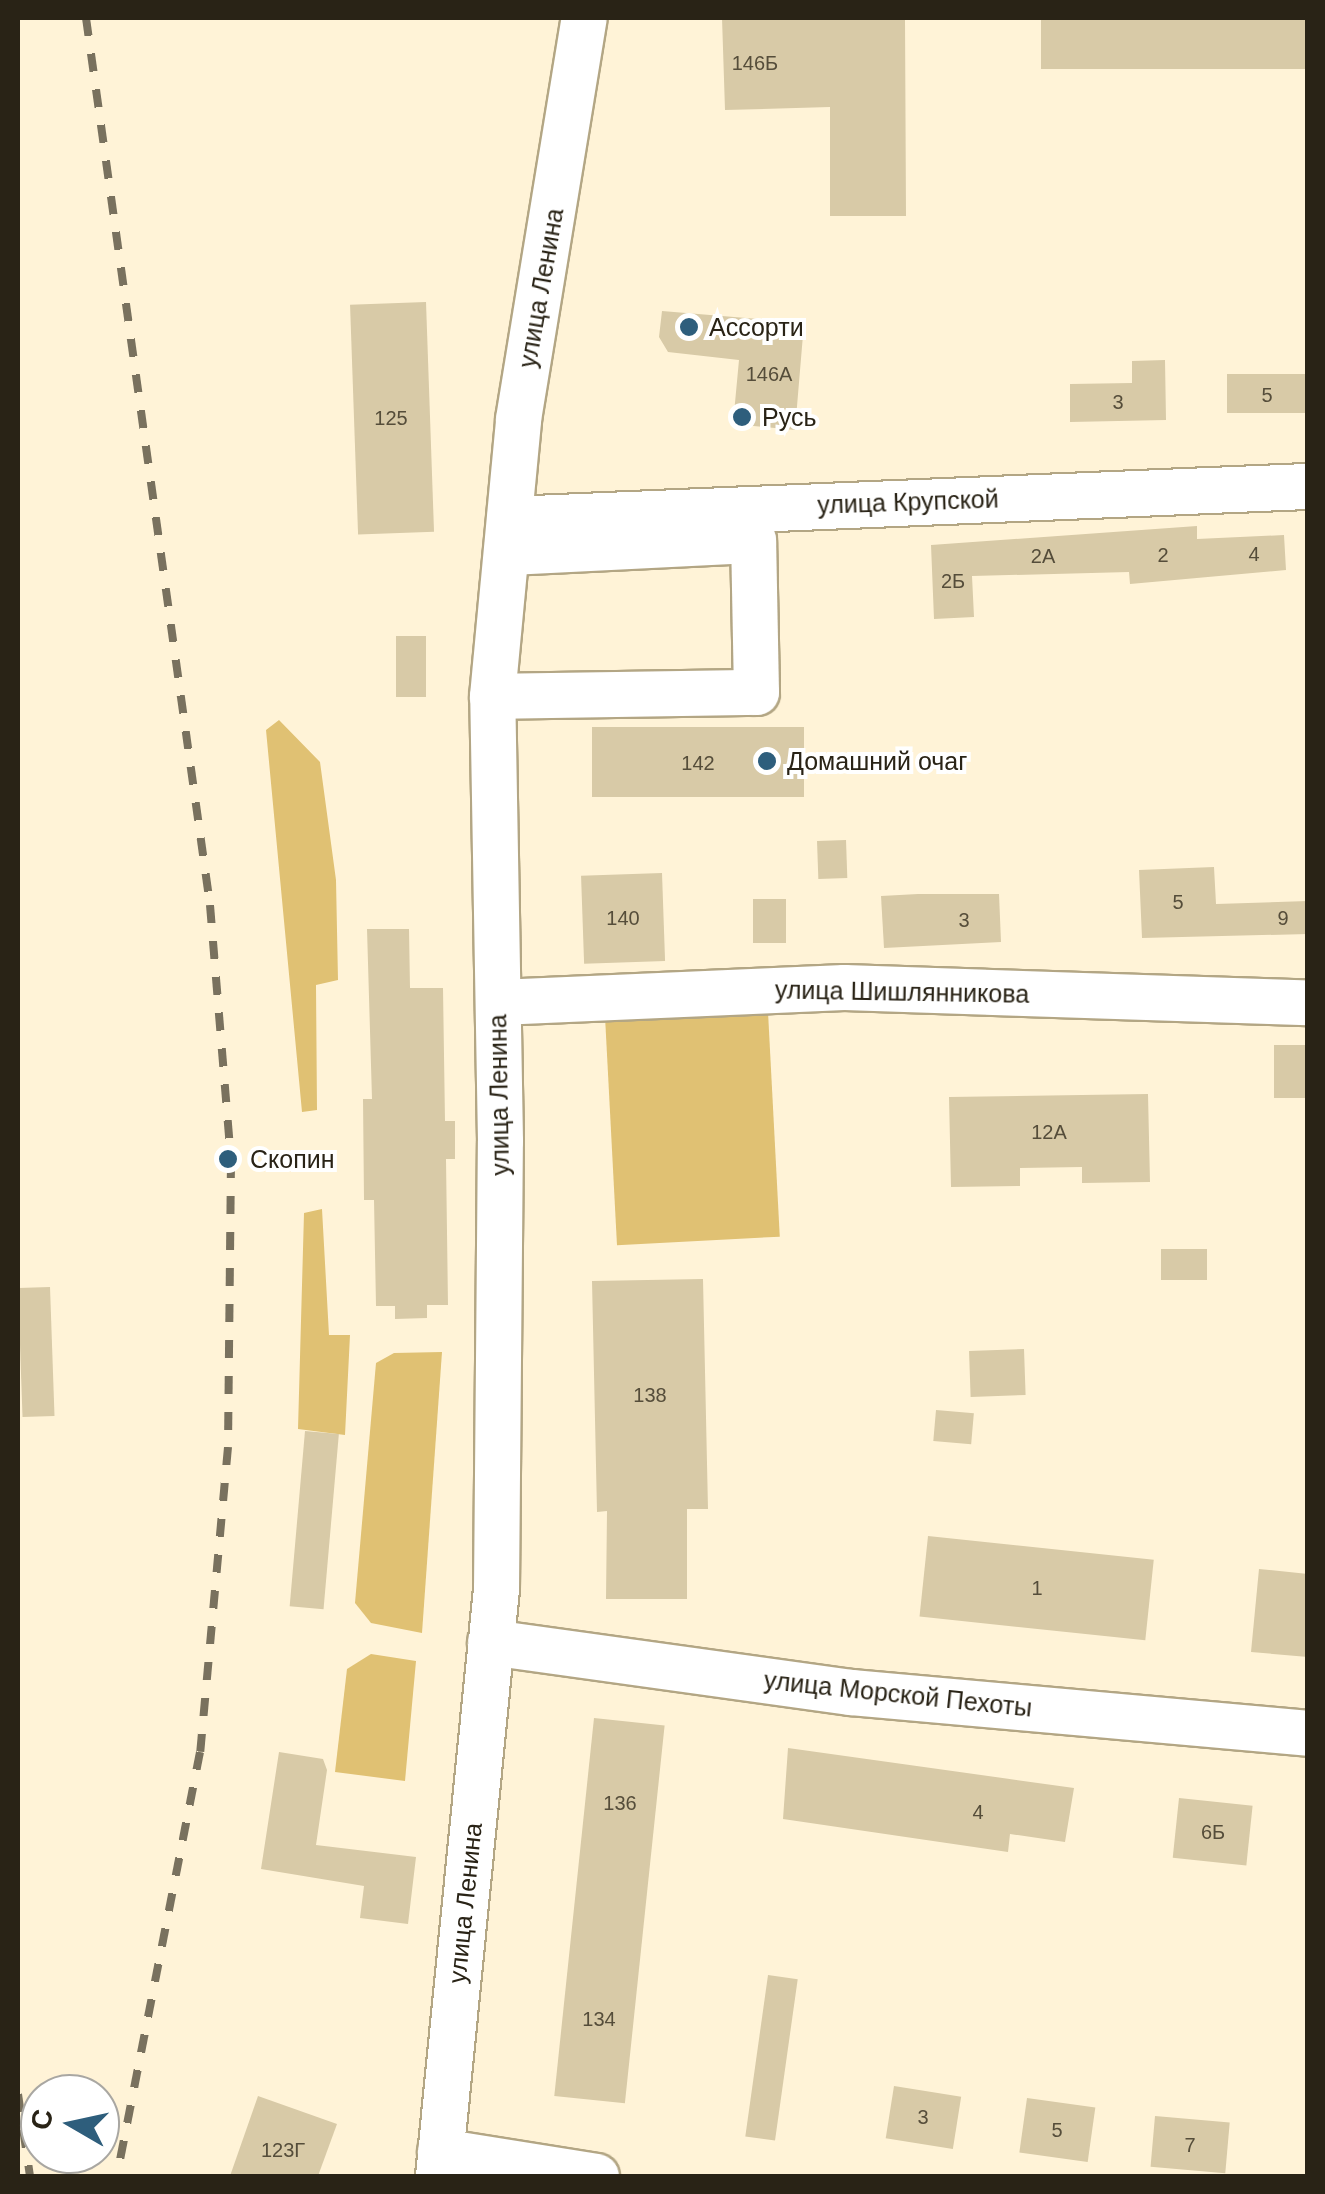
<!DOCTYPE html>
<meta charset="utf-8">
<style>
body{margin:0}
#map{position:relative;width:1325px;height:2194px;overflow:hidden;background:#fff3d7;font-family:Helvetica,sans-serif}
div>[style]{position:absolute}
[style*='--x']{left:calc(var(--x)*1px);top:calc(var(--y)*1px);width:calc(var(--w)*1px);rotate:calc(var(--a)*1deg)}
.green>*{inset:0;background:#e0c173;transform-origin:0 0}
.building>*{inset:0;background:#d8caa7;transform-origin:0 0}
.roads{filter:drop-shadow(2px 0 #b3a684) drop-shadow(-2px 0 #b3a684) drop-shadow(0 2px #b3a684) drop-shadow(0 -2px #b3a684)}
.minor>*{height:45px;margin:-22.5px;padding:0 22.5px;transform-origin:22.5px;border-radius:22.5px;background:#fff}
.rail>*{height:8px;margin-top:-4px;transform-origin:0;background:repeating-linear-gradient(90deg,#79715e 0 18px,transparent 0 36px)}
.dots>*{width:28px;height:28px;translate:-50% -50%;box-sizing:border-box;border:5px solid #fff;border-radius:50%}
span{translate:-50% -50%;white-space:nowrap;text-align:center;line-height:1.15;-webkit-text-stroke:8px #fff;paint-order:stroke}
.number-label{font-size:20px;color:#554d3a}
.number-label span{-webkit-text-stroke-width:0}
.street-label{font-size:25px;color:#292316}
.poi-label{font-size:25px;color:#292316}
.left{translate:0 -50%;text-align:left}
.frame{position:absolute;inset:0;border:20px solid #292316;pointer-events:none}
.north{position:absolute;left:20px;top:2074px;width:100px;height:100px;box-sizing:border-box;background:#fff;border:2px solid #a9a7a2;border-radius:50%;rotate:279deg;font-size:28px;font-weight:700;line-height:40px;text-align:center;color:#292316}
.north::after{content:'';display:block;margin:auto;width:35px;height:45px;background:#2e5e7c;clip-path:polygon(50% 0,100% 100%,50% 72%,0 100%)}
</style>
<div id="map">
<div class="green">
<div style="clip-path:polygon(279px 720px,320px 762px,336px 880px,338px 980px,316px 985px,317px 1110px,302px 1112px,266px 730px)"></div>
<div style="left:768px;top:1012px;width:225px;height:163px;rotate:87deg"></div>
<div style="clip-path:polygon(322px 1209px,329px 1335px,350px 1335px,345px 1435px,298px 1429px,304px 1213px)"></div>
<div style="clip-path:polygon(442px 1352px,422px 1633px,371px 1623px,355px 1603px,376px 1363px,394px 1353px)"></div>
<div style="clip-path:polygon(371px 1654px,416px 1661px,405px 1781px,335px 1772px,347px 1669px)"></div>
</div>
<div class="building">
<div style="clip-path:polygon(722px 18px,905px 18px,906px 216px,830px 216px,830px 107px,725px 110px)"></div>
<div style="left:1041px;top:18px;width:267px;height:51px"></div>
<div style="left:426px;top:302px;width:230px;height:76px;rotate:88deg"></div>
<div style="clip-path:polygon(662px 311px,804px 323px,795px 430px,733px 424px,739px 360px,668px 352px,659px 337px)"></div>
<div style="clip-path:polygon(1165px 360px,1166px 420px,1070px 422px,1070px 384px,1132px 383px,1132px 361px)"></div>
<div style="left:1308px;top:374px;width:39px;height:81px;rotate:90deg"></div>
<div style="clip-path:polygon(1197px 526px,1197px 539px,1284px 535px,1286px 570px,1130px 584px,1129px 572px,972px 576px,974px 617px,934px 619px,931px 545px)"></div>
<div style="left:396px;top:636px;width:30px;height:61px"></div>
<div style="left:804px;top:727px;width:70px;height:212px;rotate:90deg"></div>
<div style="left:846px;top:840px;width:38px;height:29px;rotate:88deg"></div>
<div style="clip-path:polygon(1214px 867px,1216px 904px,1308px 901px,1308px 934px,1142px 938px,1139px 870px)"></div>
<div style="left:662px;top:873px;width:88px;height:81px;rotate:88deg"></div>
<div style="clip-path:polygon(918px 894px,999px 894px,1001px 942px,884px 948px,881px 896px)"></div>
<div style="left:753px;top:899px;width:33px;height:44px"></div>
<div style="clip-path:polygon(367px 929px,409px 929px,410px 988px,443px 988px,445px 1121px,455px 1121px,455px 1159px,446px 1159px,448px 1305px,427px 1305px,427px 1318px,395px 1319px,395px 1306px,376px 1306px,374px 1200px,364px 1200px,363px 1099px,372px 1099px)"></div>
<div style="left:1308px;top:1045px;width:53px;height:34px;rotate:90deg"></div>
<div style="clip-path:polygon(1148px 1094px,1150px 1182px,1082px 1183px,1082px 1167px,1020px 1168px,1020px 1186px,951px 1187px,949px 1097px)"></div>
<div style="left:1161px;top:1249px;width:46px;height:31px"></div>
<div style="clip-path:polygon(703px 1279px,708px 1509px,687px 1509px,687px 1599px,606px 1599px,607px 1511px,597px 1512px,592px 1281px)"></div>
<div style="left:50px;top:1287px;width:129px;height:32px;rotate:88deg"></div>
<div style="left:1024px;top:1349px;width:46px;height:55px;rotate:88deg"></div>
<div style="left:936px;top:1410px;width:38px;height:31px;rotate:5deg"></div>
<div style="left:305px;top:1431px;width:34px;height:176px;rotate:5deg"></div>
<div style="left:928px;top:1536px;width:227px;height:81px;rotate:6deg"></div>
<div style="clip-path:polygon(1259px 1569px,1308px 1574px,1308px 1657px,1251px 1652px)"></div>
<div style="left:594px;top:1718px;width:71px;height:380px;rotate:6deg"></div>
<div style="clip-path:polygon(788px 1748px,1074px 1788px,1065px 1842px,1010px 1834px,1008px 1852px,783px 1819px)"></div>
<div style="clip-path:polygon(279px 1752px,323px 1759px,327px 1770px,316px 1845px,416px 1857px,408px 1924px,360px 1918px,364px 1886px,261px 1869px)"></div>
<div style="left:1179px;top:1798px;width:74px;height:60px;rotate:6deg"></div>
<div style="left:768px;top:1975px;width:30px;height:163px;rotate:8deg"></div>
<div style="left:894px;top:2086px;width:68px;height:53px;rotate:9deg"></div>
<div style="clip-path:polygon(258px 2096px,337px 2124px,318px 2176px,230px 2176px)"></div>
<div style="left:1027px;top:2098px;width:69px;height:55px;rotate:8deg"></div>
<div style="left:1155px;top:2116px;width:75px;height:51px;rotate:5deg"></div>
</div>
<div class="roads">
<div class="minor">
<div style="--x:509;--y:519;--w:800;--a:-2.37"></div>
<div style="--x:492;--y:696;--w:264;--a:-0.9"></div>
<div style="--x:756;--y:692;--w:152;--a:-91.1"></div>
<div style="--x:753;--y:540;--w:247;--a:177.2"></div>
<div style="--x:498;--y:1002;--w:346;--a:-2.5"></div>
<div style="--x:844;--y:987;--w:464;--a:1.9"></div>
<div style="--x:490;--y:1642;--w:364;--a:7.9"></div>
<div style="--x:851;--y:1692;--w:459;--a:5.1"></div>
<div style="--x:440;--y:2151;--w:158;--a:9.1"></div>
<div style="--x:438;--y:2176;--w:590;--a:-84.36"></div>
<div style="--x:496;--y:1589;--w:448;--a:-89.5"></div>
<div style="--x:500;--y:1141;--w:445;--a:-91"></div>
<div style="--x:492;--y:696;--w:278;--a:-84.6"></div>
<div style="--x:518;--y:419;--w:406;--a:-80.7"></div>
</div>
</div>
<div class="rail">
<div style="--x:86;--y:18;--w:896;--a:82.04"></div>
<div style="--x:210;--y:905;--w:256;--a:85.3"></div>
<div style="--x:231;--y:1160;--w:287;--a:90.6"></div>
<div style="--x:228;--y:1447;--w:306;--a:95.2"></div>
<div style="--x:200;--y:1752;--w:432;--a:101.1"></div>
<div style="--x:18;--y:2094;--w:83;--a:81.7"></div>
</div>
<div class="dots">
<div style="left:689px;top:327px;background:#2e5e7c"></div>
<div style="left:742px;top:417px;background:#2e5e7c"></div>
<div style="left:767px;top:761px;background:#2e5e7c"></div>
<div style="left:228px;top:1159px;background:#2e5e7c"></div>
</div>
<div class="number-label">
<span style="left:755px;top:63px">146Б</span>
<span style="left:769px;top:374px">146А</span>
<span style="left:1267px;top:395px">5</span>
<span style="left:1118px;top:402px">3</span>
<span style="left:391px;top:418px">125</span>
<span style="left:1254px;top:554px">4</span>
<span style="left:1163px;top:555px">2</span>
<span style="left:1043px;top:556px">2А</span>
<span style="left:953px;top:581px">2Б</span>
<span style="left:698px;top:763px">142</span>
<span style="left:1178px;top:902px">5</span>
<span style="left:623px;top:918px">140</span>
<span style="left:1283px;top:918px">9</span>
<span style="left:964px;top:920px">3</span>
<span style="left:1049px;top:1132px">12А</span>
<span style="left:650px;top:1395px">138</span>
<span style="left:1037px;top:1588px">1</span>
<span style="left:620px;top:1803px">136</span>
<span style="left:978px;top:1812px">4</span>
<span style="left:1213px;top:1832px">6Б</span>
<span style="left:599px;top:2019px">134</span>
<span style="left:923px;top:2117px">3</span>
<span style="left:1057px;top:2130px">5</span>
<span style="left:1190px;top:2145px">7</span>
<span style="left:283px;top:2150px">123Г</span>
</div>
<div class="street-label">
<span style="left:541px;top:288px;rotate:-80deg">улица Ленина</span>
<span style="left:908px;top:502px;rotate:-2deg">улица Крупской</span>
<span style="left:902px;top:992px;rotate:1deg">улица Шишлянникова</span>
<span style="left:499px;top:1095px;rotate:-91deg">улица Ленина</span>
<span style="left:898px;top:1694px;rotate:6deg">улица Морской Пехоты</span>
<span style="left:465px;top:1903px;rotate:-84deg">улица Ленина</span>
</div>
<div class="poi-label">
<span class="left" style="left:709px;top:327px">Ассорти</span>
<span class="left" style="left:762px;top:417px">Русь</span>
<span class="left" style="left:787px;top:761px">Домашний очаг</span>
<span class="left" style="left:250px;top:1159px">Скопин</span>
</div>
<div class="frame"></div>
<div class="north">С</div>
</div>
